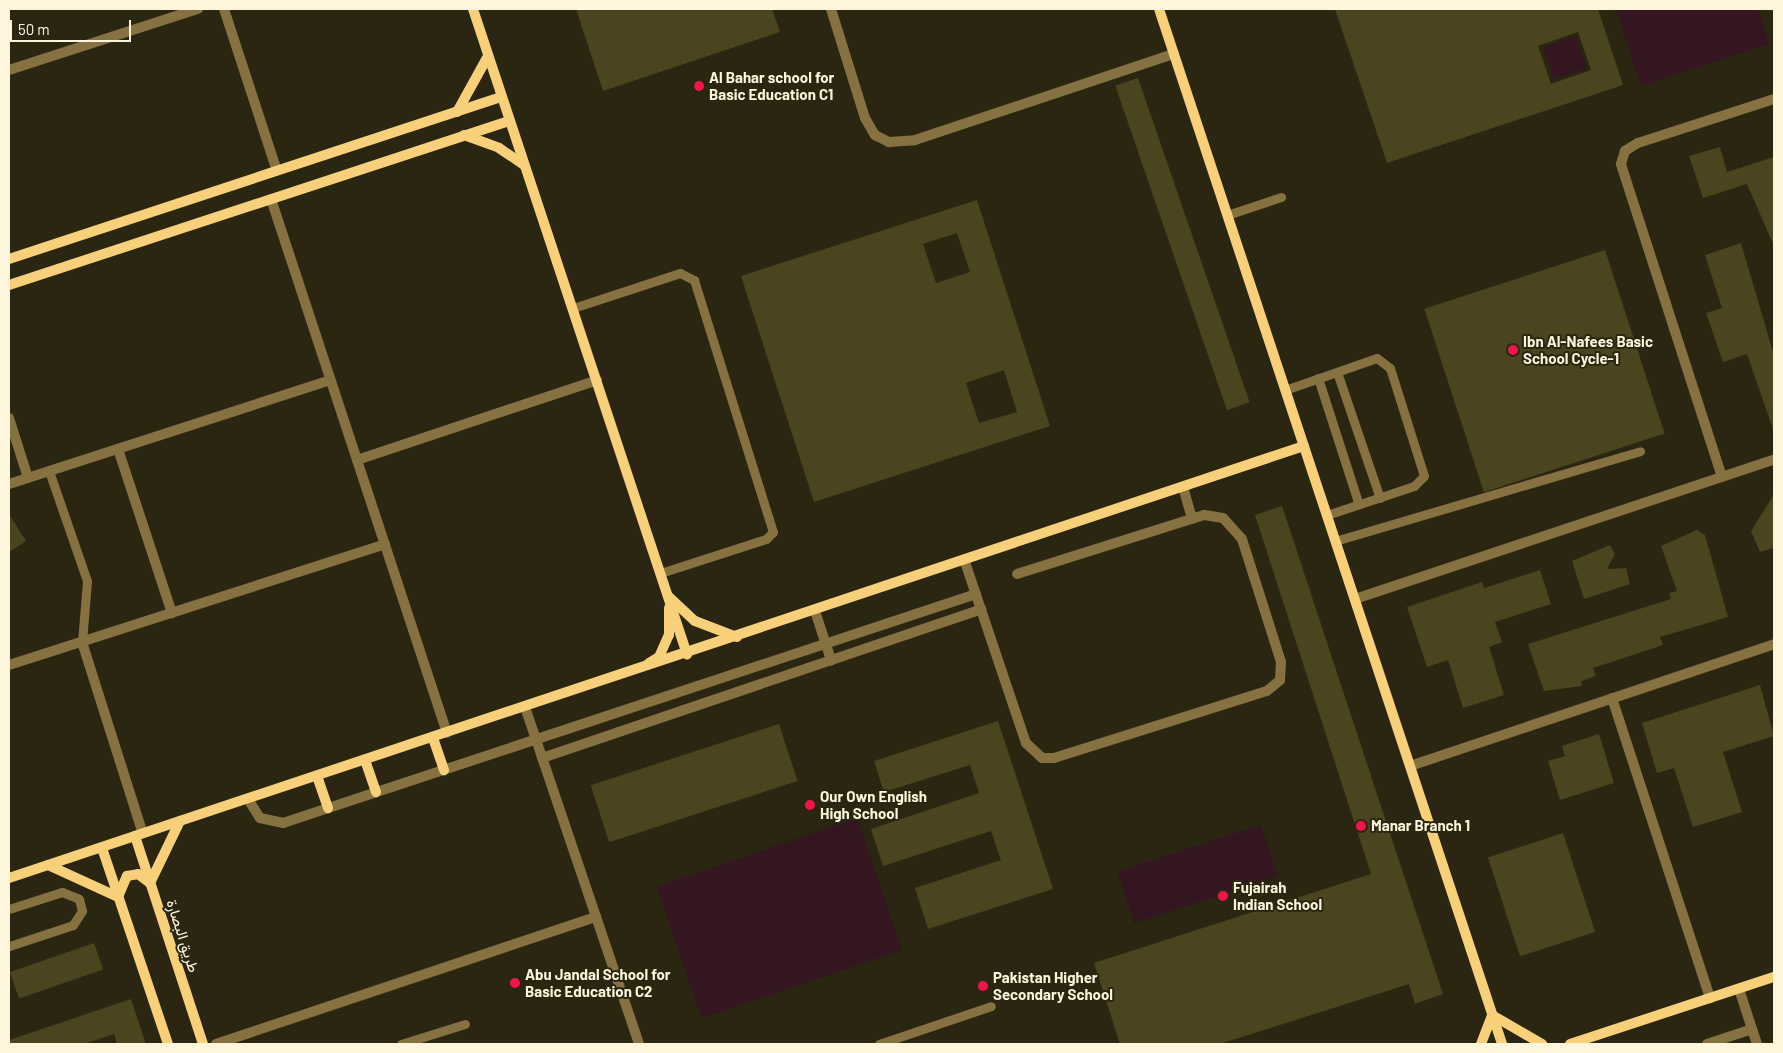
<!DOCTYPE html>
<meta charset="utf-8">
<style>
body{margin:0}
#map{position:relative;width:1783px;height:1053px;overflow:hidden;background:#2a2612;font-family:Barlow,Vazirmatn,sans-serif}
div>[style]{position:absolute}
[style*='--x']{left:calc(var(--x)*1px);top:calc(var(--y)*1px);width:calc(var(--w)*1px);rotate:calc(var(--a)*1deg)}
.green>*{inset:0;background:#341621;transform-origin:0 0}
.building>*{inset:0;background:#4a441f;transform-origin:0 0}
.lane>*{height:9px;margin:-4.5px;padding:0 4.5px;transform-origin:4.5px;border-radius:4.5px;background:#867140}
.street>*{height:10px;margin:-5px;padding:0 5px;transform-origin:5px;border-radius:5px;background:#867140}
.secondary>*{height:10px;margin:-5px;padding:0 5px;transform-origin:5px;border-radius:5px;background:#f8d07a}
.dots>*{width:14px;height:14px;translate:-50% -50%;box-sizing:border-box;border:2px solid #2a2612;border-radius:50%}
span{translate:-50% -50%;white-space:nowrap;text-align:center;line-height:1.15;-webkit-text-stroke:4px #2a2612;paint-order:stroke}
.poi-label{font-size:15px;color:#fdf6dd;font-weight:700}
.left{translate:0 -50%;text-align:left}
.street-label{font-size:15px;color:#fdf6dd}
.frame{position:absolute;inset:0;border:10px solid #fdf6dd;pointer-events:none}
.scale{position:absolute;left:10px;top:20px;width:121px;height:22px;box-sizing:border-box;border:2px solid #fdf6dd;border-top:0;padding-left:6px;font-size:15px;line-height:18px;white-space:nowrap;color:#fdf6dd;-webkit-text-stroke:4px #2a2612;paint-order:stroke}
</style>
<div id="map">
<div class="green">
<div style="clip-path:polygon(1616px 9px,1758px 9px,1769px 44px,1641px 86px)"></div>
<div style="left:1576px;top:36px;width:34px;height:35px;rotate:71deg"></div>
<div style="left:857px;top:818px;width:139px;height:212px;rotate:71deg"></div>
<div style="left:1261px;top:825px;width:54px;height:151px;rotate:72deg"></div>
</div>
<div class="building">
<div style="clip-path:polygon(576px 9px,772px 9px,780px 32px,603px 91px)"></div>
<div style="clip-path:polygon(evenodd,1335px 9px,1598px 9px,1623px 85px,1387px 163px,1335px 9px,1578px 32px,1591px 70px,1551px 84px,1538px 46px,1578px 32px)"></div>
<div style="left:1138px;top:78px;width:343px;height:24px;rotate:71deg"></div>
<div style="clip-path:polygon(1720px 147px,1727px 172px,1774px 157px,1774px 246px,1747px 184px,1703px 198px,1689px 156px)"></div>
<div style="clip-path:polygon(evenodd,977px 200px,1050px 426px,814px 502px,741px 276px,977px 200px,957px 233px,970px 272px,936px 283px,923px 244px,957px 233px,977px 200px,1004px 370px,1017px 412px,979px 423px,966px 383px,1004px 370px)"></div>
<div style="clip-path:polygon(1741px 243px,1774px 355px,1774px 432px,1747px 354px,1723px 362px,1706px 313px,1722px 308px,1705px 255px)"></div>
<div style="left:1605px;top:250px;width:193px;height:190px;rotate:72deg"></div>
<div style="clip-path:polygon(1774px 494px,1774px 548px,1760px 552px,1751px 531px)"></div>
<div style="clip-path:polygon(1282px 506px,1443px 994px,1415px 1004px,1409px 984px,1220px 1044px,1120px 1044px,1094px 963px,1371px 874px,1255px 515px)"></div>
<div style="clip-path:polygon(9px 514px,26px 541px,9px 552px)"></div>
<div style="clip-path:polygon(1697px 530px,1705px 535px,1728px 617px,1660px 637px,1663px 645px,1593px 668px,1596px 676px,1581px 681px,1582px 686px,1544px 691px,1528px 644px,1671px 599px,1669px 593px,1677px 591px,1661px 546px)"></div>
<div style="clip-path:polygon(1610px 545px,1615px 554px,1607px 569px,1626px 568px,1630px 584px,1584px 599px,1572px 561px)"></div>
<div style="clip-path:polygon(1540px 570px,1551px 604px,1495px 622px,1502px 642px,1489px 647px,1504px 695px,1463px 708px,1448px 660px,1427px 667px,1407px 607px,1482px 582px,1484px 588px)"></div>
<div style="clip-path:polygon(1760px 685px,1774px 736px,1723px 752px,1742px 812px,1693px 827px,1674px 768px,1657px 773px,1642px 723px)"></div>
<div style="clip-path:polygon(998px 721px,1053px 889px,928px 929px,915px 888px,1001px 860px,991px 831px,883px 866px,871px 829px,979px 793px,970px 765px,884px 792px,874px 761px)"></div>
<div style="left:779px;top:724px;width:60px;height:198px;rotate:72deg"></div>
<div style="clip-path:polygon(1599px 734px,1614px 783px,1560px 800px,1548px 761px,1565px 756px,1562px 746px)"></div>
<div style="left:1563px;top:833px;width:104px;height:79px;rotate:72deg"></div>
<div style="left:94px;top:943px;width:28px;height:89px;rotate:71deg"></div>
<div style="clip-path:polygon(131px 999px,146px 1044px,117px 1044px,114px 1034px,84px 1044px,9px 1044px,9px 1040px)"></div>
</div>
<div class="lane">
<div style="--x:1227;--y:215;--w:57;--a:-18.4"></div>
<div style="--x:573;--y:308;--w:113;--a:-18.1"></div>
<div style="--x:680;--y:273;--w:16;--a:27"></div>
<div style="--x:694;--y:280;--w:264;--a:72.6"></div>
<div style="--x:773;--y:532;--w:10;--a:135"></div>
<div style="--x:766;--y:539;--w:110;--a:162.1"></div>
<div style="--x:1337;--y:372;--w:133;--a:71.2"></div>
<div style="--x:1318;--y:378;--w:133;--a:72.1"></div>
<div style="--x:1285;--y:390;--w:97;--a:-19.2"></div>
<div style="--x:1377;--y:358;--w:16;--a:38"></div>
<div style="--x:1390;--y:368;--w:113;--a:72.5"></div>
<div style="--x:1424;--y:476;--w:14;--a:135"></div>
<div style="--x:1414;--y:486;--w:92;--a:161.6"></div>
<div style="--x:49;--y:471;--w:116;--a:70.9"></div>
<div style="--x:87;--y:581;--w:61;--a:94.7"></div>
<div style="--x:1335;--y:541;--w:318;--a:-16.4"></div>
<div style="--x:9;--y:909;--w:56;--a:-17.8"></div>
<div style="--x:62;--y:892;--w:18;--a:22"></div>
<div style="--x:79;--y:899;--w:12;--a:76"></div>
<div style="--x:82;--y:911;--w:17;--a:123"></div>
<div style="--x:73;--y:925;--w:67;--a:161.8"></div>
<div style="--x:401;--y:1044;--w:67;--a:-17.4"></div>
<div style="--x:879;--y:1044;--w:118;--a:-18.7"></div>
</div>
<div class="street">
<div style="--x:224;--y:9;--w:170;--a:71.9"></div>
<div style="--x:831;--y:9;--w:114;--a:72.7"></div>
<div style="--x:865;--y:118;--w:20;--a:60"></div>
<div style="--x:875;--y:135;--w:16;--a:27"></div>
<div style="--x:889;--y:142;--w:26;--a:-4"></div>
<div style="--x:915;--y:140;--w:273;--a:-18.4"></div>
<div style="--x:9;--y:70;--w:199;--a:-17.9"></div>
<div style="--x:271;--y:199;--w:562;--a:71.76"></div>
<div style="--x:9;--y:418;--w:63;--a:72.4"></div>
<div style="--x:118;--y:449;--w:173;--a:71.8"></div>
<div style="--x:357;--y:460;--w:253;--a:-18.4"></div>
<div style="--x:1722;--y:477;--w:329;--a:-107.9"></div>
<div style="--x:1621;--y:164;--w:14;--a:-73"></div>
<div style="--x:1625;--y:151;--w:15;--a:-32"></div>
<div style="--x:1638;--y:143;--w:143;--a:-17.9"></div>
<div style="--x:9;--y:484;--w:338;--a:-17.9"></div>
<div style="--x:1183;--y:487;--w:33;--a:74"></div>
<div style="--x:965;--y:562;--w:191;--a:71.4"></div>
<div style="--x:1026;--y:743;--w:22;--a:43"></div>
<div style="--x:1042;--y:758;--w:12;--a:0"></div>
<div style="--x:1054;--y:758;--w:223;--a:-17.5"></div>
<div style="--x:1267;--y:691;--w:17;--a:-40"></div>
<div style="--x:1280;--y:680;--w:18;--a:-87"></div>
<div style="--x:1281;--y:662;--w:129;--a:-107.6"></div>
<div style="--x:1242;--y:539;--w:28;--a:-132"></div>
<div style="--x:1223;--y:518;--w:19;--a:-171"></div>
<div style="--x:1204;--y:515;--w:196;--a:162.5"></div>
<div style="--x:1355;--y:599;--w:441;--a:-18.4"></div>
<div style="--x:815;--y:611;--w:52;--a:71.9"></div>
<div style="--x:82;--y:642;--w:201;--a:72.4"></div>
<div style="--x:9;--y:665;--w:395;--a:-17.8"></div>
<div style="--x:1612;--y:698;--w:316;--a:71.9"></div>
<div style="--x:525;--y:707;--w:356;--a:71.3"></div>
<div style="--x:542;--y:758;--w:464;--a:-18.7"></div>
<div style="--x:1410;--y:766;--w:384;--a:-18.5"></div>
<div style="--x:248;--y:799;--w:22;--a:58"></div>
<div style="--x:260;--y:818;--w:24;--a:12"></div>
<div style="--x:283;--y:823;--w:730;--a:-18.29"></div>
<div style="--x:1739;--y:989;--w:58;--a:71.9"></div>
<div style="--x:216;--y:1044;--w:401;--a:-18.5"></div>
<div style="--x:1707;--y:1044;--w:47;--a:-18.4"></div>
</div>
<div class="secondary">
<div style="--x:473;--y:9;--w:680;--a:71.65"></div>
<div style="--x:1159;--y:9;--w:1090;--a:71.66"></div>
<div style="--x:457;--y:112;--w:64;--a:-61"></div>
<div style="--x:464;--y:135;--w:37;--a:20"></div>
<div style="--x:499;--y:148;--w:30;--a:34"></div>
<div style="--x:9;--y:259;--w:518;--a:-18.23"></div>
<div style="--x:9;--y:285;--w:526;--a:-18.16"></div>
<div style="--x:669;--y:597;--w:35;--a:43"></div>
<div style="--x:695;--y:621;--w:45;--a:20.9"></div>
<div style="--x:649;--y:663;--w:12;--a:-31"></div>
<div style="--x:659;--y:657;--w:24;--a:-66"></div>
<div style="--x:669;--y:635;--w:27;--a:-90"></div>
<div style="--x:433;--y:738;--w:34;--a:71"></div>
<div style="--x:365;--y:760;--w:34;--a:71"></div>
<div style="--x:317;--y:776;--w:34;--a:71"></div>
<div style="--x:135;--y:836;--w:219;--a:71.9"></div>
<div style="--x:102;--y:848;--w:207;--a:71.4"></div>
<div style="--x:48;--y:865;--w:77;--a:24.6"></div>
<div style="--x:118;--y:897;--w:23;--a:-67"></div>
<div style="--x:127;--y:876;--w:11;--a:-10"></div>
<div style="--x:138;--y:874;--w:15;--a:37"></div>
<div style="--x:150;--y:883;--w:69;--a:-64.2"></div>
<div style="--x:9;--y:878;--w:1365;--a:-18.45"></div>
<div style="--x:1481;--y:1044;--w:31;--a:-69"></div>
<div style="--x:1492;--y:1015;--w:58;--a:30.1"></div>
<div style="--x:1570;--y:1044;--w:215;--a:-18.2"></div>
</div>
<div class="dots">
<div style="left:699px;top:86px;background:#f31449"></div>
<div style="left:1513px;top:350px;background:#f31449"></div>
<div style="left:810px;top:805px;background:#f31449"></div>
<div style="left:1361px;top:826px;background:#f31449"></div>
<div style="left:1223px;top:896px;background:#f31449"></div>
<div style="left:515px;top:983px;background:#f31449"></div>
<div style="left:983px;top:986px;background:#f31449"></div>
</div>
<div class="poi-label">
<span class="left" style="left:709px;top:86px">Al Bahar school for<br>Basic Education C1</span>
<span class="left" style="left:1523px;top:350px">Ibn Al-Nafees Basic<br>School Cycle-1</span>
<span class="left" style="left:820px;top:805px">Our Own English<br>High School</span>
<span class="left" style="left:1371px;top:826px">Manar Branch 1</span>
<span class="left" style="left:1233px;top:896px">Fujairah<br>Indian School</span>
<span class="left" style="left:525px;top:983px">Abu Jandal School for<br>Basic Education C2</span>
<span class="left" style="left:993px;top:986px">Pakistan Higher<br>Secondary School</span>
</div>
<div class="street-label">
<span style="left:183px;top:936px;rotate:72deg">طريق البصارة</span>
</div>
<div class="frame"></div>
<div class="scale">50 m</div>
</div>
